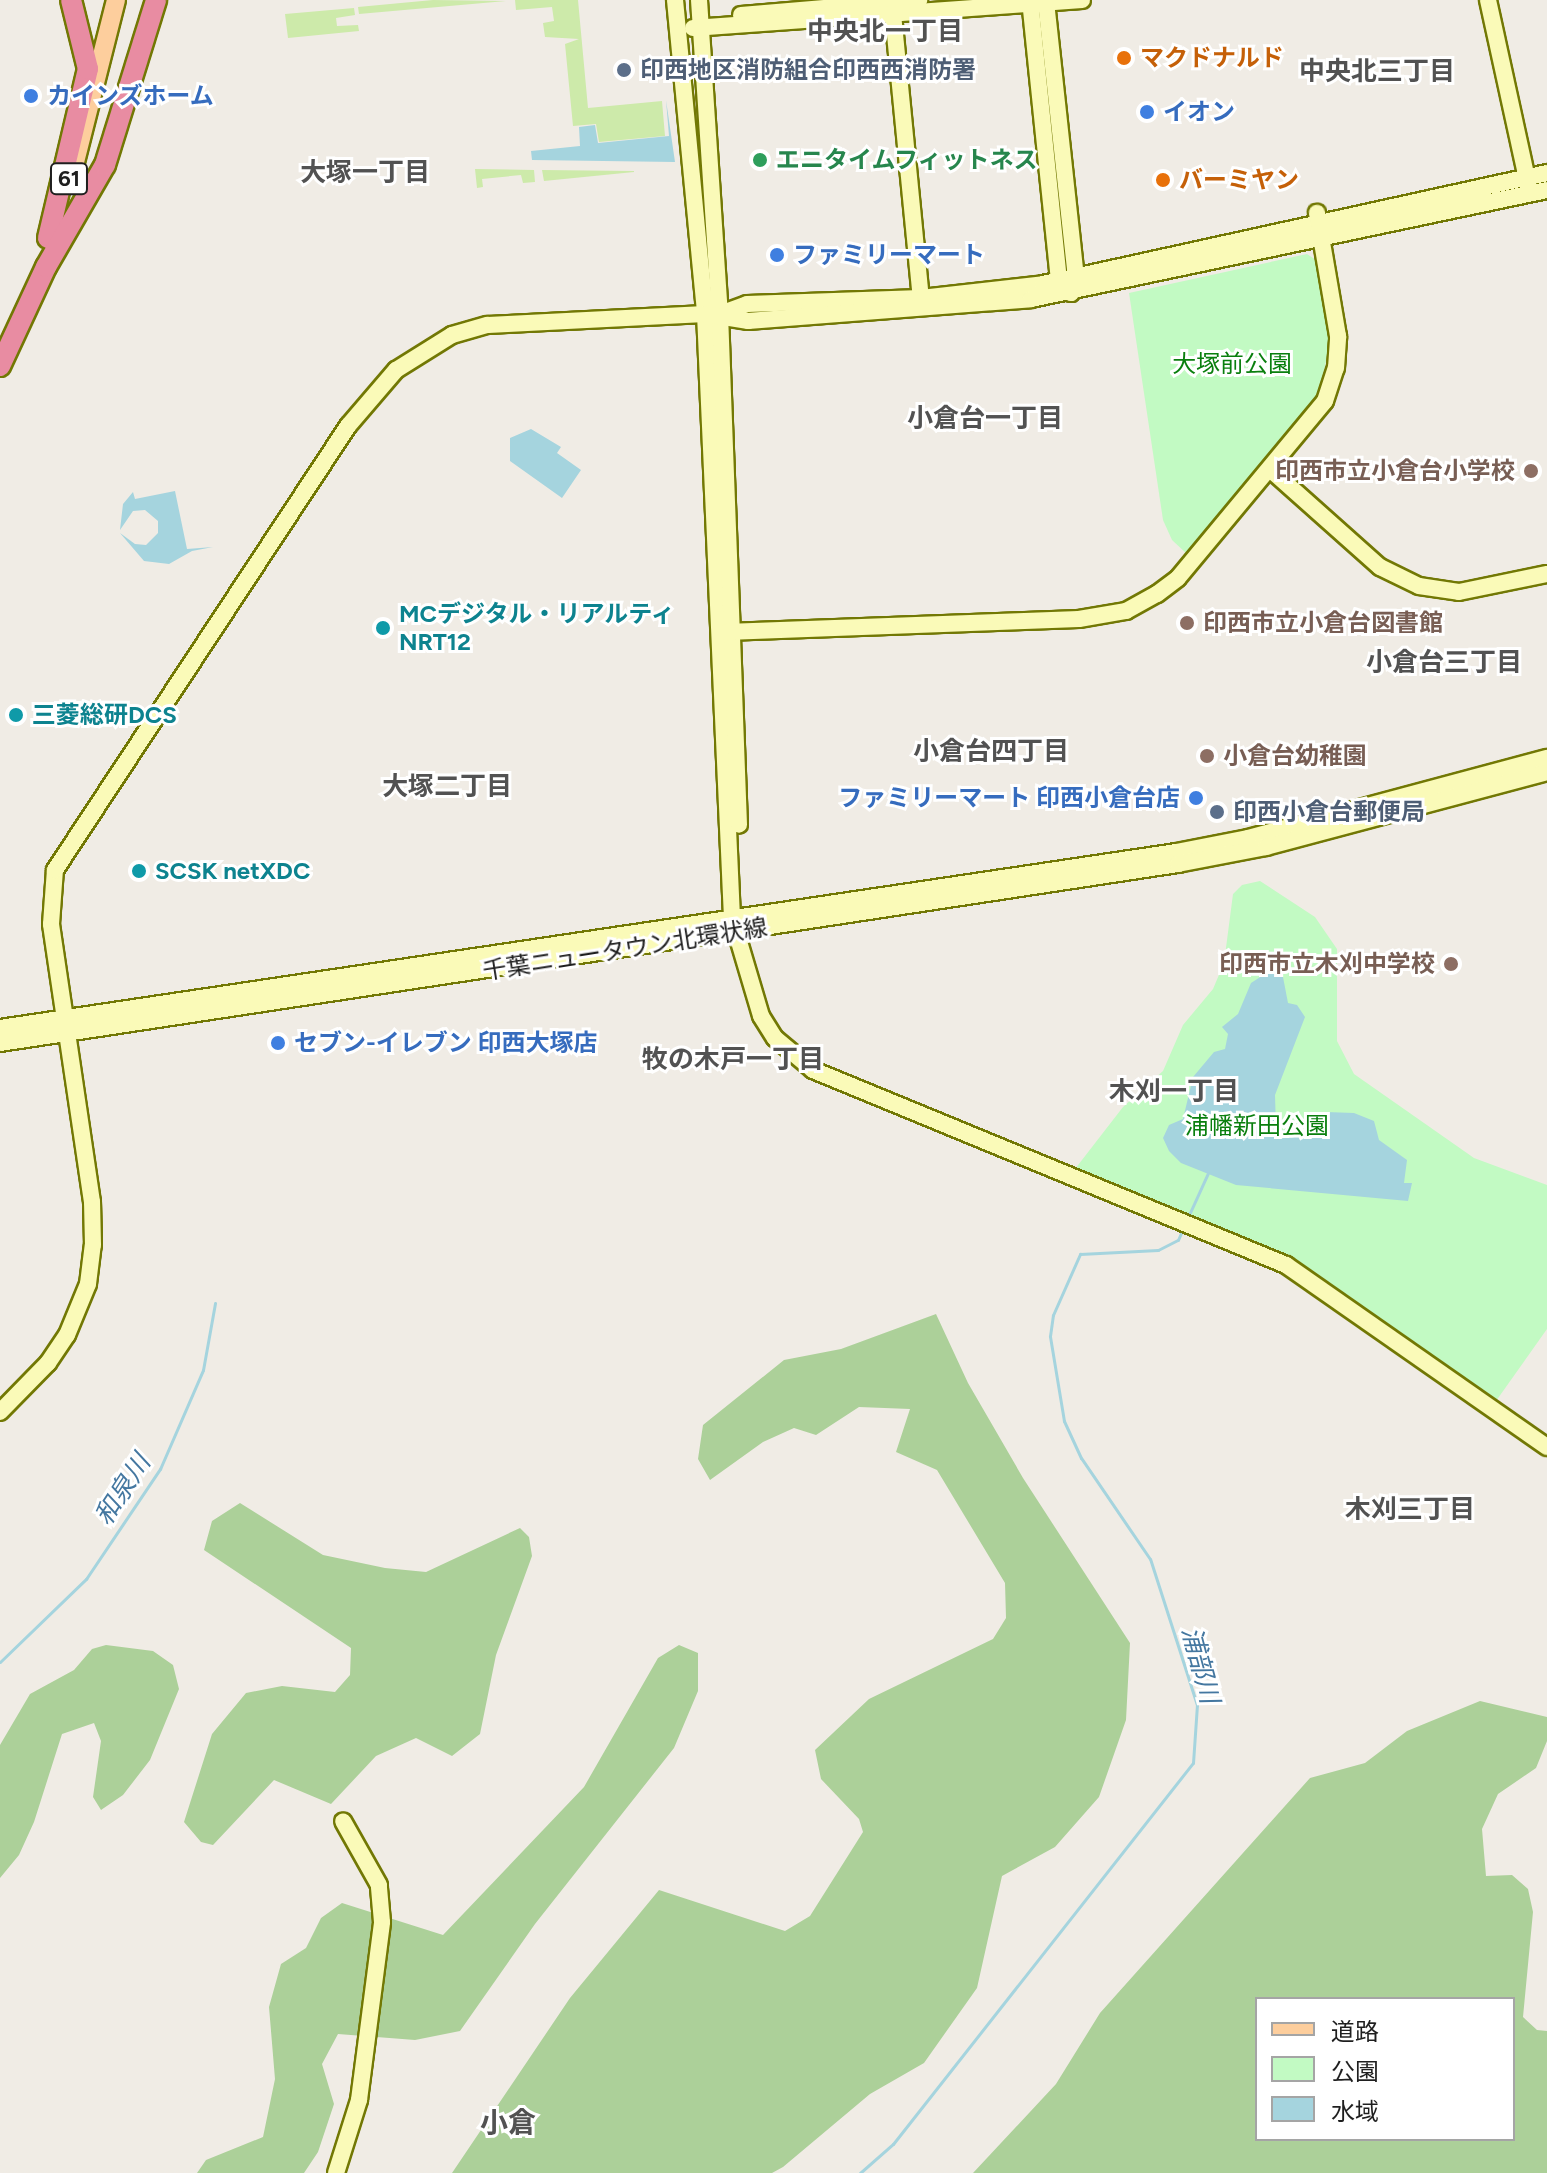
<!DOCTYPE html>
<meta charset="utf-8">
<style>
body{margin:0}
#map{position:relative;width:1547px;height:2173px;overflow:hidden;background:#f0ece5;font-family:Figtree,"Noto Sans JP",sans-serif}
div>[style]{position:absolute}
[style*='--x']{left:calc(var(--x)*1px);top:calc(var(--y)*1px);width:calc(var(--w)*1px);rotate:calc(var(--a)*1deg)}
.grass>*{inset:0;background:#cdeaaa}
.forest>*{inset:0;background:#acd099}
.park>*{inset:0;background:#c2fac3}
.water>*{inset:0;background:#a5d4de}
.stream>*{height:3px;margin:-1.5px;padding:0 1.5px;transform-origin:1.5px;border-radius:1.5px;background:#a5d4de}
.roads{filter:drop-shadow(2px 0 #727804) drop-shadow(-2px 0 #727804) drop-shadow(0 2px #727804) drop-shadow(0 -2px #727804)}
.secondary>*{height:16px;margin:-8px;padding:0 8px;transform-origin:8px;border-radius:8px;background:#fafab8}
.primary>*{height:18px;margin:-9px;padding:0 9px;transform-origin:9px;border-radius:9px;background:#fdce9d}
.highway>*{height:20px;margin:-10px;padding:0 10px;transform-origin:10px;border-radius:10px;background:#e88ca2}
.dots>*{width:22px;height:22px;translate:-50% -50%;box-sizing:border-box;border:4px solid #fff;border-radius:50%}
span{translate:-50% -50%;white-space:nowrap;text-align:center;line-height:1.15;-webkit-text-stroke:6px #fff;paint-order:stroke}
.shield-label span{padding:2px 6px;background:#fff;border:2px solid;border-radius:6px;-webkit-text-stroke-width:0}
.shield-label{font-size:22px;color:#1f1f1f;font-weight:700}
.food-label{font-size:24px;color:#c56008;font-weight:700}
.left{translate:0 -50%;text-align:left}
.service-label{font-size:24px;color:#4e5e75;font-weight:700}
.shop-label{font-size:24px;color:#366cbe;font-weight:700}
.right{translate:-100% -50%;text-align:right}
.leisure-label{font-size:24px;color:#27864d;font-weight:700}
.park-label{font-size:24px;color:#0a7f0e}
.education-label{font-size:24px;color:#785e54;font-weight:700}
.culture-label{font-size:24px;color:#0d838f;font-weight:700}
.street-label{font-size:24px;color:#1f1f1f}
.neighbourhood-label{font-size:26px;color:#525252;font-weight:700}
.water-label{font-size:26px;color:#4477a0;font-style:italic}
.quarter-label{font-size:28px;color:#525252;font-weight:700}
.legend{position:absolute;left:1255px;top:1997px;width:260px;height:144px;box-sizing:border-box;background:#fff;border:2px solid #a5a5a5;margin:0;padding:10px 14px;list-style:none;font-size:24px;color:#1f1f1f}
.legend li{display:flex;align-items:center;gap:16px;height:40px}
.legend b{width:40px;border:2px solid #a5a5a5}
</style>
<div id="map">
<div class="grass">
<div style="clip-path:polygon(433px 0,506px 1px,359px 14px,358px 7px)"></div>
<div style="clip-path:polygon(515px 0,578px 0,588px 108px,662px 101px,665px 136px,599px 142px,596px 124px,573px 126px,565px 44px,579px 39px,545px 37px,543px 23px,554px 21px,552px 7px,516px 10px)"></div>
<div style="clip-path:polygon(354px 8px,355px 15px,336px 18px,337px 26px,358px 25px,359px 31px,288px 38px,285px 14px)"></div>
<div style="clip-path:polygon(475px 169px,534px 170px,535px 182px,523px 183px,521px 175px,482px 179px,483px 187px,477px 188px)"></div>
<div style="clip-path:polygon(542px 170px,634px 171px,634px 172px,544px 181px)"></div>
</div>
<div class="forest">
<div style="clip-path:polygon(936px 1314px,968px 1383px,1023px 1478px,1130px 1643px,1126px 1720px,1099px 1797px,1055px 1847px,1002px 1876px,977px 1988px,924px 2063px,870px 2094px,783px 2167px,772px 2173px,452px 2173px,570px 1998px,659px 1890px,785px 1931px,810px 1916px,863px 1832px,859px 1819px,821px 1779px,815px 1750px,869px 1699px,993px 1639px,1006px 1618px,1005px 1583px,937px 1470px,896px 1452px,910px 1409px,859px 1407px,816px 1435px,794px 1428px,763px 1442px,710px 1480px,698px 1459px,703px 1425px,784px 1360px,841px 1349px)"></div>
<div style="clip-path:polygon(240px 1503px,323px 1555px,385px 1568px,426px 1572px,520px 1528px,529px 1537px,532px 1556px,496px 1655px,480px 1734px,452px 1756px,416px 1738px,376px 1756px,331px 1804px,274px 1780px,213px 1845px,201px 1842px,184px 1822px,212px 1734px,246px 1693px,282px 1686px,335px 1692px,350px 1675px,351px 1648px,204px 1550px,212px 1521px)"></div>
<div style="clip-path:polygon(106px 1645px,153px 1651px,173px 1665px,179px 1689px,150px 1760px,123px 1795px,101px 1810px,93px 1797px,101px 1741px,94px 1723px,62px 1734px,34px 1822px,19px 1855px,0 1878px,0 1745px,30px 1694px,74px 1670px,92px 1649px)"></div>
<div style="clip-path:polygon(679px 1645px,698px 1653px,698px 1691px,674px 1748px,535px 1924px,460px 2031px,415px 2040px,338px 2034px,322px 2064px,334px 2104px,318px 2152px,304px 2173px,197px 2173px,206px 2160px,263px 2137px,275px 2079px,269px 2007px,281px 1964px,306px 1948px,321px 1918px,342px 1903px,443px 1935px,584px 1787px,658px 1658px)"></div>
<div style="clip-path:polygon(evenodd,1480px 1701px,1547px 1717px,1547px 1741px,1536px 1768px,1498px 1794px,1482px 1829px,1486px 1876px,1512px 1875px,1528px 1889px,1533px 1912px,1523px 2017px,1537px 2030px,1547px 2031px,1547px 2173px,973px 2173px,1056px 2084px,1100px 2013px,1310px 1778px,1365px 1763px,1407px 1731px,1480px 1701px,1257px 1999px,1513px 1999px,1513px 2139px,1257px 2139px,1257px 1999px)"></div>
</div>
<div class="park">
<div style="clip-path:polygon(1307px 254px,1316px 260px,1331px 336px,1319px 396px,1187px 554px,1172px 540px,1163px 520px,1129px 293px)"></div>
<div style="clip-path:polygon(1260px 881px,1315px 917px,1337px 949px,1337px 1041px,1354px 1074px,1474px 1158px,1547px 1185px,1547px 1329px,1496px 1401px,1295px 1262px,1075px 1169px,1123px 1107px,1163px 1071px,1183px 1025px,1213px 989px,1224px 963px,1233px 894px,1242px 885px)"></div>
</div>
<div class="water">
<div style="clip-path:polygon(666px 100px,675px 162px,532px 160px,531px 151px,580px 146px,579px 127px,595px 125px,598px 143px,669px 136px)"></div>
<div style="clip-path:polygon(531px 429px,561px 447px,557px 453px,581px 470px,562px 498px,510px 461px,510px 438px)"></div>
<div style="clip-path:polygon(175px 491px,187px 549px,213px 547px,192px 551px,169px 564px,144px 561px,120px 533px,135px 544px,146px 545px,158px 533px,158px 521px,145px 510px,133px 511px,120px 530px,123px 504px,133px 492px,135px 499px)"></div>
<div style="clip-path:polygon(1268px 972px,1283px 977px,1288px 1003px,1297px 1005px,1305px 1017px,1275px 1095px,1276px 1129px,1314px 1136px,1325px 1125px,1326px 1112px,1354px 1113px,1374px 1121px,1379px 1140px,1407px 1160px,1404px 1183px,1412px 1183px,1408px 1201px,1236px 1185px,1181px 1163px,1169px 1151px,1163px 1138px,1169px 1125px,1183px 1119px,1193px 1077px,1214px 1052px,1225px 1049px,1228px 1034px,1222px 1027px,1238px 1014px,1251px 983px)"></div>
</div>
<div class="stream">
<div style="--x:1188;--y:1217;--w:48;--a:-65.6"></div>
<div style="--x:0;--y:1662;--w:120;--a:-44"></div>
<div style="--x:86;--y:1579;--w:133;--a:-56.1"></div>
<div style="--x:160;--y:1469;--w:108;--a:-66.5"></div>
<div style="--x:203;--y:1370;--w:68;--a:-79.8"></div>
<div style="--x:860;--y:2173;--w:44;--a:-41.3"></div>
<div style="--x:893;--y:2144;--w:485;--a:-51.8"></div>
<div style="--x:1193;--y:1763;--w:58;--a:-86.1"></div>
<div style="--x:1197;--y:1705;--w:153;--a:-107.8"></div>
<div style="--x:1150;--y:1559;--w:122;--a:-124.3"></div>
<div style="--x:1081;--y:1458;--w:41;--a:-114.7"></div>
<div style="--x:1064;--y:1421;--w:86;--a:-99.4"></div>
<div style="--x:1050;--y:1336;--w:21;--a:-82"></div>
<div style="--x:1053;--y:1315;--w:67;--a:-66.1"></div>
<div style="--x:1080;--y:1254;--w:78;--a:-2.9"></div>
<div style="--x:1158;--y:1250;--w:22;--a:-27"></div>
<div style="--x:1178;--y:1240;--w:13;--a:-67"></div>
</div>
<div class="roads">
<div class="secondary">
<div style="--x:675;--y:0;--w:315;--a:84.5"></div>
<div style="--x:705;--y:314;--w:605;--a:87.44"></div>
<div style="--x:732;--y:918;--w:102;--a:73.5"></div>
<div style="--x:761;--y:1016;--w:26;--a:58"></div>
<div style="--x:775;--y:1038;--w:50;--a:40.1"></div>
<div style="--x:813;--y:1070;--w:512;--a:22.4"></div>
<div style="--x:1286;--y:1265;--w:318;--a:34.9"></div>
<div style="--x:699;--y:0;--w:315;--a:86.2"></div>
<div style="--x:720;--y:314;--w:511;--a:87.87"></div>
<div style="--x:1030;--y:0;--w:282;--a:84.1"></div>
<div style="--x:1059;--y:281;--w:17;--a:45"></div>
<div style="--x:1071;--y:293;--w:16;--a:-72"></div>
<div style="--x:1076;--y:278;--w:280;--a:-96.2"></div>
<div style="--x:1488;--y:0;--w:192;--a:77.7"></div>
<div style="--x:893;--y:14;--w:285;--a:84.4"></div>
<div style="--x:741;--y:15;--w:179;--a:-4.8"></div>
<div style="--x:693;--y:28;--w:390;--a:-4.1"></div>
<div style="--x:720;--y:314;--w:29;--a:-20"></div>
<div style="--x:747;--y:304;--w:174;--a:-2"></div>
<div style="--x:921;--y:298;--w:123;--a:-6.5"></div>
<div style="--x:1043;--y:284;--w:516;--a:-12.42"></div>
<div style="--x:1271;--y:470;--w:146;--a:41.7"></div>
<div style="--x:1380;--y:567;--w:43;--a:26"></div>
<div style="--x:1419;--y:586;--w:40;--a:8.5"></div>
<div style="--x:1459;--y:592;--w:90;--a:-11.6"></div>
<div style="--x:726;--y:632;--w:353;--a:-2.1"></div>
<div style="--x:1079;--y:619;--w:48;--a:-9.7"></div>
<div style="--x:1126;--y:611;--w:35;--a:-29"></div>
<div style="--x:1157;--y:594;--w:26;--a:-37"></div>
<div style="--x:1178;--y:578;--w:230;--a:-50.3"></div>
<div style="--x:1325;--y:401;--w:35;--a:-72"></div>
<div style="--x:1336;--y:368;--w:32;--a:-86"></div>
<div style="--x:1338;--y:336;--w:125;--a:-99.7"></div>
<div style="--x:0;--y:1028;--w:1189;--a:-8.51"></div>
<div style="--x:1176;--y:852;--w:73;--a:-11"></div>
<div style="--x:1248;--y:838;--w:310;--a:-15"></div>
<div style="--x:0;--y:1043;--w:1192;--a:-8.64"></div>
<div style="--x:1178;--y:864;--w:90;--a:-10.9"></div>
<div style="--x:1266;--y:847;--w:291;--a:-14.9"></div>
<div style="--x:0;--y:1412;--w:69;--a:-45.6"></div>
<div style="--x:48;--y:1363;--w:34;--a:-56"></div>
<div style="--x:67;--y:1335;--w:55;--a:-67.6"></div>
<div style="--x:88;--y:1284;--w:39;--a:-83"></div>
<div style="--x:93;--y:1245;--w:43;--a:-91.3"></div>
<div style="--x:92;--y:1202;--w:281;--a:-98.4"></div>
<div style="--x:51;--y:924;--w:54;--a:-85.8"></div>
<div style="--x:55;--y:870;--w:532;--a:-56.58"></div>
<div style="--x:348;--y:426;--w:74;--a:-49.4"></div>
<div style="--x:396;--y:370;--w:66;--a:-32"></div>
<div style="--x:452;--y:335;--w:37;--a:-16"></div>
<div style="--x:488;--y:325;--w:217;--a:-2.9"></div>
<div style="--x:705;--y:314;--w:44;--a:9.2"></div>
<div style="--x:748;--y:321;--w:284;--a:-4.4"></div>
<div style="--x:1031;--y:299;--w:527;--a:-11.93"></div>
<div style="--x:336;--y:2173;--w:77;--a:-72.5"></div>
<div style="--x:359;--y:2100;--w:179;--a:-82.6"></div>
<div style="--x:382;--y:1922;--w:37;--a:-95"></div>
<div style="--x:379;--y:1885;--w:73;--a:-119.4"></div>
</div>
<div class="primary">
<div style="--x:75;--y:162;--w:167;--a:-75.8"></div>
</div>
<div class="highway">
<div style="--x:48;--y:238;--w:174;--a:-76.7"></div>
<div style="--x:88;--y:69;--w:71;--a:-103.8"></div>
<div style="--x:0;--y:366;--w:109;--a:-65.1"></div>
<div style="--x:46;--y:267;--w:118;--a:-60"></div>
<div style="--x:105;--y:165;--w:173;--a:-72.8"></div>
</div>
</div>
<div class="dots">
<div style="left:1124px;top:58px;background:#e8710a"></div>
<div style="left:624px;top:70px;background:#5c6f8a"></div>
<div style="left:31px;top:96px;background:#3f7fe0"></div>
<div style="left:1147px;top:112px;background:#3f7fe0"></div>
<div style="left:760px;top:160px;background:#2e9e5b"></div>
<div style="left:1163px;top:180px;background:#e8710a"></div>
<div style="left:777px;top:255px;background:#3f7fe0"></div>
<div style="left:1531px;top:471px;background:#8d6e63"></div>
<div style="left:1187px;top:623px;background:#8d6e63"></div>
<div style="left:383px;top:628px;background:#0f9aa8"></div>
<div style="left:16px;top:715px;background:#0f9aa8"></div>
<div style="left:1207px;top:756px;background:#8d6e63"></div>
<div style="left:1196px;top:798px;background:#3f7fe0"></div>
<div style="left:1217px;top:812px;background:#5c6f8a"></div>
<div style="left:139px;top:871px;background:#0f9aa8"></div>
<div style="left:1451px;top:964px;background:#8d6e63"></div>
<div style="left:278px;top:1043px;background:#3f7fe0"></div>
</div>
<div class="shield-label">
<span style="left:69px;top:179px">61</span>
</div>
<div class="food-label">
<span class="left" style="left:1140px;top:58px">マクドナルド</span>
<span class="left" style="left:1179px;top:180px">バーミヤン</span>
</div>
<div class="service-label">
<span class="left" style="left:640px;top:70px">印西地区消防組合印西西消防署</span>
<span class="left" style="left:1233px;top:812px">印西小倉台郵便局</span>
</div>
<div class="shop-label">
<span class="left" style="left:47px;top:96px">カインズホーム</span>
<span class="left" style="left:1163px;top:112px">イオン</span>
<span class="left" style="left:793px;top:255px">ファミリーマート</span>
<span class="right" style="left:1180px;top:798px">ファミリーマート 印西小倉台店</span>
<span class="left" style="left:294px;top:1043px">セブン-イレブン 印西大塚店</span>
</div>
<div class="leisure-label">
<span class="left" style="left:776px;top:160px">エニタイムフィットネス</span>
</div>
<div class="park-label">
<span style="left:1232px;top:364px">大塚前公園</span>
<span style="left:1257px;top:1126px">浦幡新田公園</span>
</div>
<div class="education-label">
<span class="right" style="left:1515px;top:471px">印西市立小倉台小学校</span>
<span class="left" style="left:1203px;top:623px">印西市立小倉台図書館</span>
<span class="left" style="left:1223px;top:756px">小倉台幼稚園</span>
<span class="right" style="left:1435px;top:964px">印西市立木刈中学校</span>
</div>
<div class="culture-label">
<span class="left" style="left:399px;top:628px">MCデジタル・リアルティ<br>NRT12</span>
<span class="left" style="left:32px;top:715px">三菱総研DCS</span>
<span class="left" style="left:155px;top:871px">SCSK netXDC</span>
</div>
<div class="street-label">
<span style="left:625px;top:949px;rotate:-9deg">千葉ニュータウン北環状線</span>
</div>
<div class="neighbourhood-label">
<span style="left:885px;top:32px">中央北一丁目</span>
<span style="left:1377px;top:72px">中央北三丁目</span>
<span style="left:365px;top:173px">大塚一丁目</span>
<span style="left:985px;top:419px">小倉台一丁目</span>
<span style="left:1444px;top:663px">小倉台三丁目</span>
<span style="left:991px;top:752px">小倉台四丁目</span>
<span style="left:447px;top:787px">大塚二丁目</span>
<span style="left:733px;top:1060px">牧の木戸一丁目</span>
<span style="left:1174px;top:1092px">木刈一丁目</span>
<span style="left:1410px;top:1510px">木刈三丁目</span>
</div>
<div class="water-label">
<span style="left:123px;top:1490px;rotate:-57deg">和泉川</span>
<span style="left:1200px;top:1665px;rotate:75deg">浦部川</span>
</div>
<div class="quarter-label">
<span style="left:508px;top:2122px">小倉</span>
</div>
<ul class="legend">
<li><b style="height:10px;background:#fdce9d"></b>道路</li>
<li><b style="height:22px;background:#c2fac3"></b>公園</li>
<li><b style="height:22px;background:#a5d4de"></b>水域</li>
</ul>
</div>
